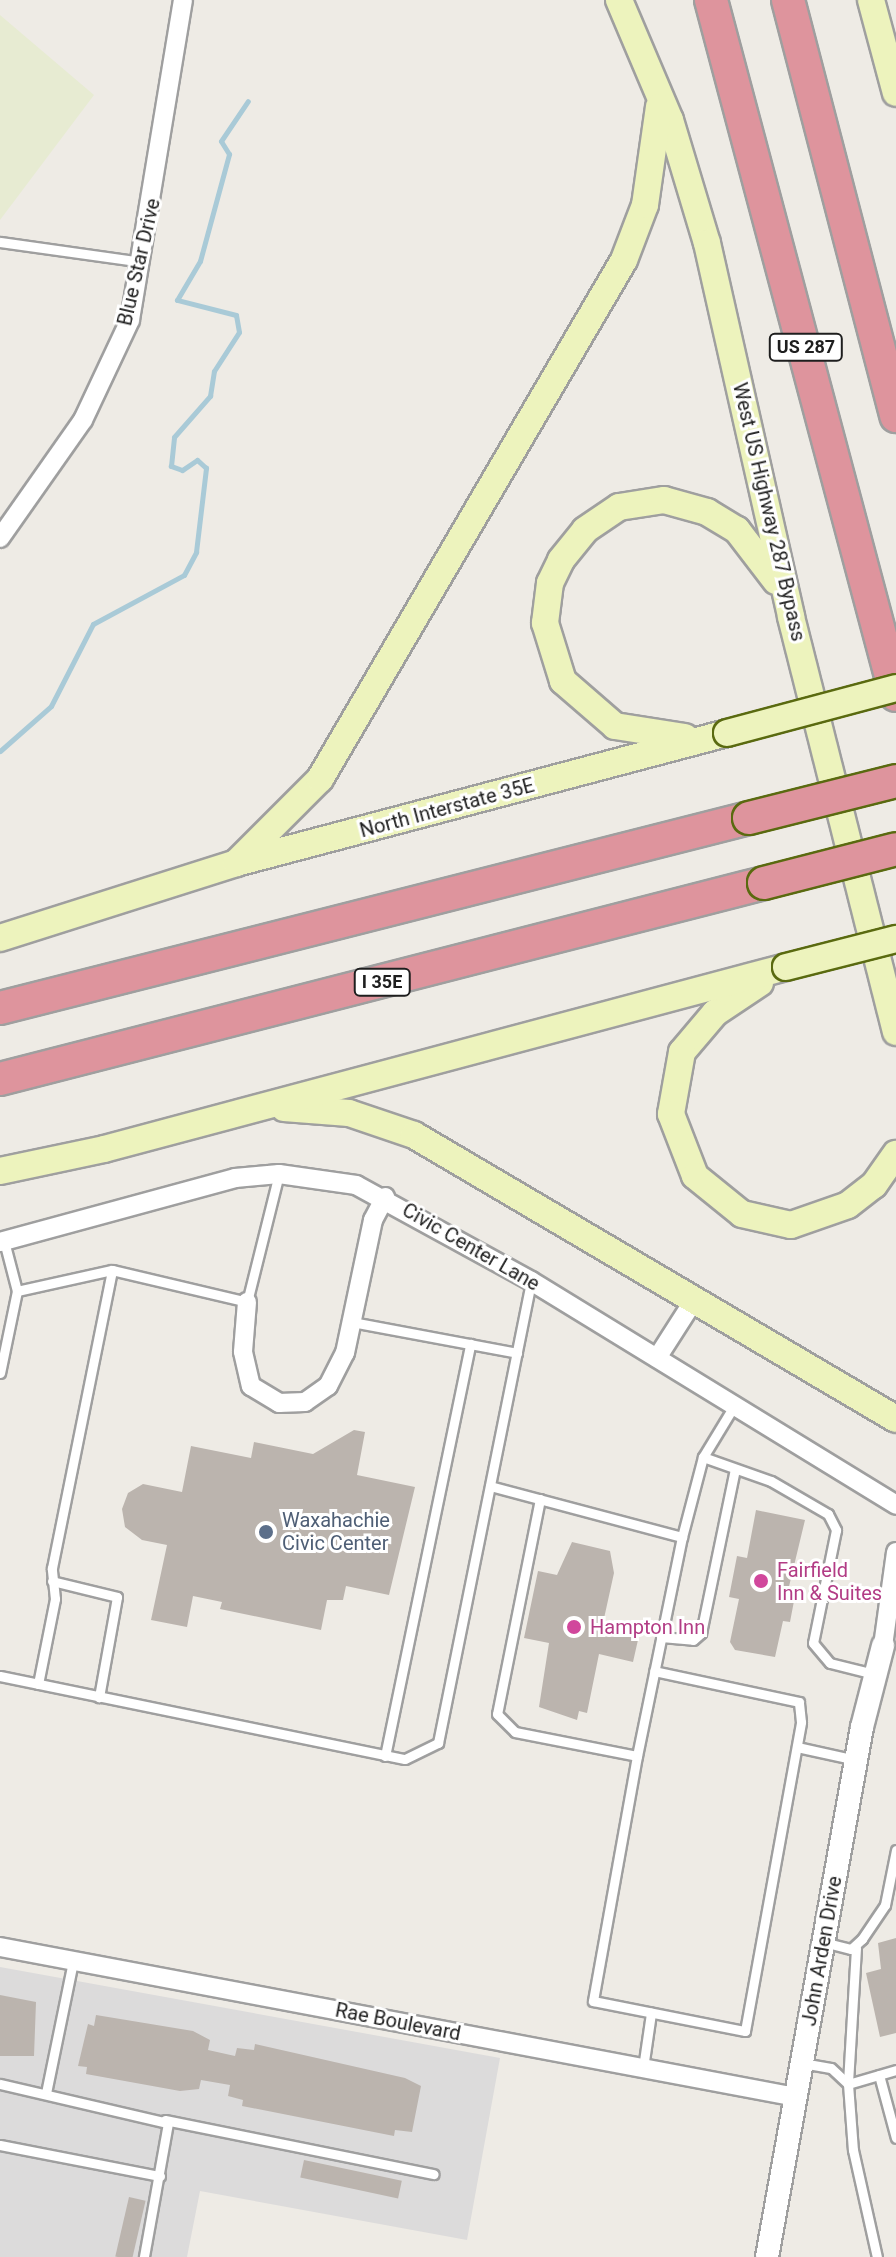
<!DOCTYPE html>
<style>
body{margin:0}
#map{position:relative;width:896px;height:2257px;overflow:hidden;background:#eeebe5;font-family:Roboto,sans-serif}
div>[style]{position:absolute}
[style*='--x']{left:calc(var(--x)*1px);top:calc(var(--y)*1px);width:calc(var(--w)*1px);rotate:calc(var(--a)*1deg)}
.residential>*{inset:0;background:#dcdbdb}
.farmland>*{inset:0;background:#e7ebd2}
.stream>*{height:5px;margin:-2.5px;padding:0 2.5px;transform-origin:2.5px;border-radius:2.5px;background:#a9cad7}
.building>*{inset:0;background:#bbb4ae;transform-origin:0 0}
.roads{filter:drop-shadow(2px 0 #9f9f9f) drop-shadow(-2px 0 #9f9f9f) drop-shadow(0 2px #9f9f9f) drop-shadow(0 -2px #9f9f9f)}
.service>*{height:9px;margin:-4.5px;padding:0 4.5px;transform-origin:4.5px;border-radius:4.5px;background:#fff}
.minor>*{height:18px;margin:-9px;padding:0 9px;transform-origin:9px;border-radius:9px;background:#fff}
.tertiary>*{height:22px;margin:-11px;padding:0 11px;transform-origin:11px;border-radius:11px;background:#fff}
.secondary>*{height:26px;margin:-13px;padding:0 13px;transform-origin:13px;border-radius:13px;background:#edf3bd}
.motorway>*{height:32px;margin:-16px;padding:0 16px;transform-origin:16px;border-radius:16px;background:#de949d}
.bridges{filter:drop-shadow(2px 0 #5a6a10) drop-shadow(-2px 0 #5a6a10) drop-shadow(0 2px #5a6a10) drop-shadow(0 -2px #5a6a10)}
.secondary-bridge>*{height:26px;margin:-13px;padding:0 13px;transform-origin:13px;border-radius:13px;background:#edf3bd}
.motorway-bridge>*{height:32px;margin:-16px;padding:0 16px;transform-origin:16px;border-radius:16px;background:#de949d}
.dots>*{width:22px;height:22px;translate:-50% -50%;box-sizing:border-box;border:4px solid #fff;border-radius:50%}
span{translate:-50% -50%;white-space:nowrap;text-align:center;line-height:1.15;-webkit-text-stroke:6px #fff;paint-order:stroke}
.shield-label span{padding:2px 6px;background:#fff;border:2px solid;border-radius:6px;-webkit-text-stroke-width:0}
.shield-label{font-size:18px;color:#1e1e1e;font-weight:700}
.street-label{font-size:20px;color:#1e1e1e}
.service-label{font-size:20px;color:#4e5e75}
.left{translate:0 -50%;text-align:left}
.hotel-label{font-size:20px;color:#b23c85}
</style>
<div id="map">
<div class="residential">
<div style="clip-path:polygon(0 1967px,500px 2058px,467px 2240px,200px 2191px,187px 2257px,0 2257px)"></div>
</div>
<div class="farmland">
<div style="clip-path:polygon(0 15px,94px 95px,0 220px)"></div>
</div>
<div class="stream">
<div style="--x:0;--y:751;--w:68;--a:-41.4"></div>
<div style="--x:51;--y:706;--w:92;--a:-62.9"></div>
<div style="--x:93;--y:624;--w:103;--a:-28.3"></div>
<div style="--x:184;--y:575;--w:26;--a:-62"></div>
<div style="--x:196;--y:552;--w:85;--a:-83.2"></div>
<div style="--x:206;--y:468;--w:12;--a:-138"></div>
<div style="--x:197;--y:460;--w:18;--a:146"></div>
<div style="--x:182;--y:470;--w:12;--a:-160"></div>
<div style="--x:171;--y:466;--w:29;--a:-84"></div>
<div style="--x:174;--y:437;--w:55;--a:-48.7"></div>
<div style="--x:210;--y:396;--w:25;--a:-81"></div>
<div style="--x:214;--y:371;--w:46;--a:-57.3"></div>
<div style="--x:239;--y:332;--w:17;--a:-100"></div>
<div style="--x:236;--y:315;--w:61;--a:-165.7"></div>
<div style="--x:177;--y:300;--w:45;--a:-59.5"></div>
<div style="--x:200;--y:261;--w:111;--a:-74.8"></div>
<div style="--x:229;--y:154;--w:15;--a:-122"></div>
<div style="--x:221;--y:141;--w:48;--a:-56"></div>
</div>
<div class="building">
<div style="clip-path:polygon(354px 1430px,365px 1432px,357px 1475px,415px 1487px,389px 1595px,346px 1586px,343px 1600px,327px 1600px,321px 1630px,220px 1609px,222px 1602px,193px 1596px,187px 1627px,151px 1620px,167px 1545px,142px 1540px,125px 1527px,122px 1509px,128px 1493px,143px 1484px,182px 1492px,191px 1446px,251px 1458px,254px 1442px,313px 1454px)"></div>
<div style="clip-path:polygon(756px 1510px,805px 1520px,786px 1599px,794px 1601px,790px 1622px,783px 1621px,775px 1657px,735px 1650px,730px 1642px,739px 1599px,729px 1597px,737px 1556px,747px 1558px)"></div>
<div style="clip-path:polygon(572px 1542px,610px 1551px,614px 1573px,603px 1623px,640px 1631px,633px 1662px,599px 1654px,587px 1713px,579px 1711px,577px 1720px,539px 1707px,549px 1643px,524px 1638px,538px 1571px,557px 1575px)"></div>
<div style="clip-path:polygon(896px 1938px,896px 2033px,880px 2037px,866px 1973px,881px 1969px,878px 1943px)"></div>
<div style="clip-path:polygon(0 1995px,36px 2002px,34px 2056px,0 2056px)"></div>
<div style="clip-path:polygon(96px 2015px,193px 2031px,210px 2040px,208px 2050px,235px 2056px,237px 2048px,254px 2050px,255px 2044px,405px 2078px,421px 2086px,412px 2132px,395px 2130px,394px 2136px,242px 2106px,243px 2100px,228px 2096px,230px 2085px,201px 2080px,199px 2089px,180px 2091px,86px 2074px,87px 2067px,78px 2066px,88px 2024px,94px 2026px)"></div>
<div style="left:304px;top:2160px;width:100px;height:18px;rotate:12deg"></div>
<div style="left:129px;top:2197px;width:17px;height:61px;rotate:13deg"></div>
</div>
<div class="roads">
<div class="service">
<div style="--x:0;--y:242;--w:144;--a:8"></div>
<div style="--x:17;--y:1291;--w:97;--a:-12.5"></div>
<div style="--x:112;--y:1270;--w:139;--a:13.3"></div>
<div style="--x:247;--y:1302;--w:132;--a:-76"></div>
<div style="--x:352;--y:1322;--w:168;--a:10.6"></div>
<div style="--x:0;--y:1373;--w:84;--a:-78.3"></div>
<div style="--x:17;--y:1291;--w:52;--a:-104.6"></div>
<div style="--x:703;--y:1457;--w:60;--a:-58.7"></div>
<div style="--x:490;--y:1486;--w:199;--a:14.9"></div>
<div style="--x:682;--y:1537;--w:83;--a:-75.3"></div>
<div style="--x:703;--y:1457;--w:72;--a:19.4"></div>
<div style="--x:771;--y:1481;--w:66;--a:30.1"></div>
<div style="--x:828;--y:1514;--w:18;--a:63"></div>
<div style="--x:836;--y:1530;--w:115;--a:101.5"></div>
<div style="--x:813;--y:1643;--w:26;--a:50"></div>
<div style="--x:830;--y:1663;--w:45;--a:14"></div>
<div style="--x:540;--y:1499;--w:219;--a:101.3"></div>
<div style="--x:497;--y:1714;--w:25;--a:45"></div>
<div style="--x:515;--y:1732;--w:124;--a:11.1"></div>
<div style="--x:637;--y:1756;--w:224;--a:-78.4"></div>
<div style="--x:52;--y:1581;--w:67;--a:13.8"></div>
<div style="--x:117;--y:1597;--w:102;--a:100.2"></div>
<div style="--x:661;--y:1637;--w:32;--a:5"></div>
<div style="--x:693;--y:1640;--w:11;--a:-41"></div>
<div style="--x:701;--y:1633;--w:167;--a:-78.3"></div>
<div style="--x:0;--y:1676;--w:413;--a:11.6"></div>
<div style="--x:405;--y:1759;--w:37;--a:-26"></div>
<div style="--x:438;--y:1743;--w:471;--a:-78.6"></div>
<div style="--x:38;--y:1684;--w:87;--a:-78.7"></div>
<div style="--x:55;--y:1599;--w:31;--a:-96"></div>
<div style="--x:52;--y:1568;--w:304;--a:-78.6"></div>
<div style="--x:797;--y:1747;--w:60;--a:12.4"></div>
<div style="--x:385;--y:1756;--w:421;--a:-78.3"></div>
<div style="--x:637;--y:1756;--w:249;--a:100.2"></div>
<div style="--x:593;--y:2001;--w:155;--a:11.2"></div>
<div style="--x:745;--y:2031;--w:314;--a:-79.7"></div>
<div style="--x:801;--y:1722;--w:20;--a:-96"></div>
<div style="--x:799;--y:1702;--w:148;--a:-167.9"></div>
<div style="--x:823;--y:1942;--w:29;--a:14"></div>
<div style="--x:851;--y:1949;--w:15;--a:-42"></div>
<div style="--x:862;--y:1939;--w:41;--a:-55.9"></div>
<div style="--x:885;--y:1905;--w:56;--a:-78.7"></div>
<div style="--x:856;--y:1948;--w:136;--a:93.4"></div>
<div style="--x:848;--y:2084;--w:50;--a:-16.3"></div>
<div style="--x:802;--y:2063;--w:29;--a:10"></div>
<div style="--x:831;--y:2068;--w:23;--a:43"></div>
<div style="--x:848;--y:2084;--w:66;--a:85.7"></div>
<div style="--x:853;--y:2150;--w:110;--a:77.4"></div>
<div style="--x:643;--y:2068;--w:56;--a:-81.7"></div>
<div style="--x:879;--y:2075;--w:65;--a:74.9"></div>
<div style="--x:0;--y:2084;--w:172;--a:13.1"></div>
<div style="--x:168;--y:2123;--w:136;--a:100.2"></div>
<div style="--x:46;--y:2093;--w:135;--a:-78.4"></div>
<div style="--x:165;--y:2120;--w:274;--a:11.4"></div>
<div style="--x:0;--y:2145;--w:163;--a:11"></div>
</div>
<div class="minor">
<div style="--x:0;--y:538;--w:144;--a:-54.9"></div>
<div style="--x:83;--y:420;--w:110;--a:-64.8"></div>
<div style="--x:130;--y:320;--w:324;--a:-80.6"></div>
<div style="--x:0;--y:1242;--w:244;--a:-15.2"></div>
<div style="--x:235;--y:1178;--w:44;--a:-5.2"></div>
<div style="--x:279;--y:1174;--w:78;--a:8.1"></div>
<div style="--x:356;--y:1185;--w:200;--a:28.7"></div>
<div style="--x:531;--y:1281;--w:428;--a:31.5"></div>
<div style="--x:247;--y:1302;--w:50;--a:94.6"></div>
<div style="--x:243;--y:1352;--w:35;--a:77"></div>
<div style="--x:251;--y:1386;--w:33;--a:31"></div>
<div style="--x:279;--y:1403;--w:26;--a:-2"></div>
<div style="--x:305;--y:1402;--w:28;--a:-35"></div>
<div style="--x:328;--y:1386;--w:37;--a:-63"></div>
<div style="--x:345;--y:1353;--w:136;--a:-78.1"></div>
<div style="--x:373;--y:1220;--w:26;--a:-62"></div>
<div style="--x:657;--y:1358;--w:72;--a:-57.4"></div>
<div style="--x:883;--y:1646;--w:95;--a:-82.1"></div>
<div style="--x:0;--y:1947;--w:810;--a:10.67"></div>
</div>
<div class="tertiary">
<div style="--x:767;--y:2257;--w:538;--a:-79.84"></div>
<div style="--x:862;--y:1727;--w:84;--a:-75.5"></div>
</div>
<div class="secondary">
<div style="--x:619;--y:0;--w:130;--a:67"></div>
<div style="--x:670;--y:120;--w:128;--a:73.3"></div>
<div style="--x:707;--y:243;--w:383;--a:77.3"></div>
<div style="--x:791;--y:617;--w:428;--a:75.8"></div>
<div style="--x:871;--y:0;--w:96;--a:75"></div>
<div style="--x:685;--y:737;--w:71;--a:-171.1"></div>
<div style="--x:615;--y:726;--w:69;--a:-139.1"></div>
<div style="--x:563;--y:681;--w:61;--a:-107.2"></div>
<div style="--x:545;--y:623;--w:40;--a:-82.9"></div>
<div style="--x:550;--y:583;--w:25;--a:-64"></div>
<div style="--x:561;--y:560;--w:38;--a:-51"></div>
<div style="--x:585;--y:530;--w:41;--a:-34.1"></div>
<div style="--x:619;--y:507;--w:46;--a:-8.8"></div>
<div style="--x:664;--y:500;--w:45;--a:15.6"></div>
<div style="--x:707;--y:512;--w:35;--a:31"></div>
<div style="--x:737;--y:530;--w:64;--a:52.6"></div>
<div style="--x:236;--y:863;--w:119;--a:-45"></div>
<div style="--x:320;--y:779;--w:601;--a:-59.64"></div>
<div style="--x:624;--y:260;--w:59;--a:-69.1"></div>
<div style="--x:645;--y:205;--w:99;--a:-81.9"></div>
<div style="--x:0;--y:938;--w:248;--a:-17.6"></div>
<div style="--x:236;--y:863;--w:508;--a:-14.83"></div>
<div style="--x:760;--y:983;--w:54;--a:146.3"></div>
<div style="--x:715;--y:1013;--w:51;--a:130.2"></div>
<div style="--x:682;--y:1052;--w:63;--a:100.1"></div>
<div style="--x:671;--y:1114;--w:66;--a:68.8"></div>
<div style="--x:695;--y:1176;--w:60;--a:39"></div>
<div style="--x:742;--y:1214;--w:50;--a:12.7"></div>
<div style="--x:791;--y:1225;--w:60;--a:-19.3"></div>
<div style="--x:848;--y:1205;--w:33;--a:-38"></div>
<div style="--x:874;--y:1185;--w:38;--a:-55"></div>
<div style="--x:284;--y:1108;--w:65;--a:4.4"></div>
<div style="--x:349;--y:1113;--w:69;--a:18.7"></div>
<div style="--x:414;--y:1135;--w:559;--a:30.51"></div>
<div style="--x:0;--y:1171;--w:106;--a:-11.9"></div>
<div style="--x:104;--y:1149;--w:706;--a:-14.94"></div>
</div>
<div class="motorway">
<div style="--x:711;--y:0;--w:719;--a:75.09"></div>
<div style="--x:788;--y:0;--w:430;--a:75.4"></div>
<div style="--x:0;--y:1008;--w:773;--a:-14.23"></div>
<div style="--x:0;--y:1079;--w:789;--a:-14.39"></div>
</div>
</div>
<div class="bridges">
<div class="secondary-bridge">
<div style="--x:727;--y:733;--w:175;--a:-14.9"></div>
<div style="--x:786;--y:967;--w:114;--a:-14.3"></div>
</div>
<div class="motorway-bridge">
<div style="--x:749;--y:818;--w:152;--a:-14.1"></div>
<div style="--x:764;--y:883;--w:136;--a:-14.4"></div>
</div>
</div>
<div class="dots">
<div style="left:266px;top:1532px;background:#5c6f8a"></div>
<div style="left:761px;top:1581px;background:#d1479c"></div>
<div style="left:574px;top:1627px;background:#d1479c"></div>
</div>
<div class="shield-label">
<span style="left:806px;top:347px">US 287</span>
<span style="left:382px;top:982px">I 35E</span>
</div>
<div class="street-label">
<span style="left:139px;top:262px;rotate:-77deg">Blue Star Drive</span>
<span style="left:769px;top:512px;rotate:77deg">West US Highway 287 Bypass</span>
<span style="left:447px;top:808px;rotate:-15deg">North Interstate 35E</span>
<span style="left:471px;top:1247px;rotate:30deg">Civic Center Lane</span>
<span style="left:822px;top:1951px;rotate:-80deg">John Arden Drive</span>
<span style="left:398px;top:2022px;rotate:11deg">Rae Boulevard</span>
</div>
<div class="service-label">
<span class="left" style="left:282px;top:1532px">Waxahachie<br>Civic Center</span>
</div>
<div class="hotel-label">
<span class="left" style="left:777px;top:1582px">Fairfield<br>Inn &amp; Suites</span>
<span class="left" style="left:590px;top:1627px">Hampton Inn</span>
</div>
</div>
